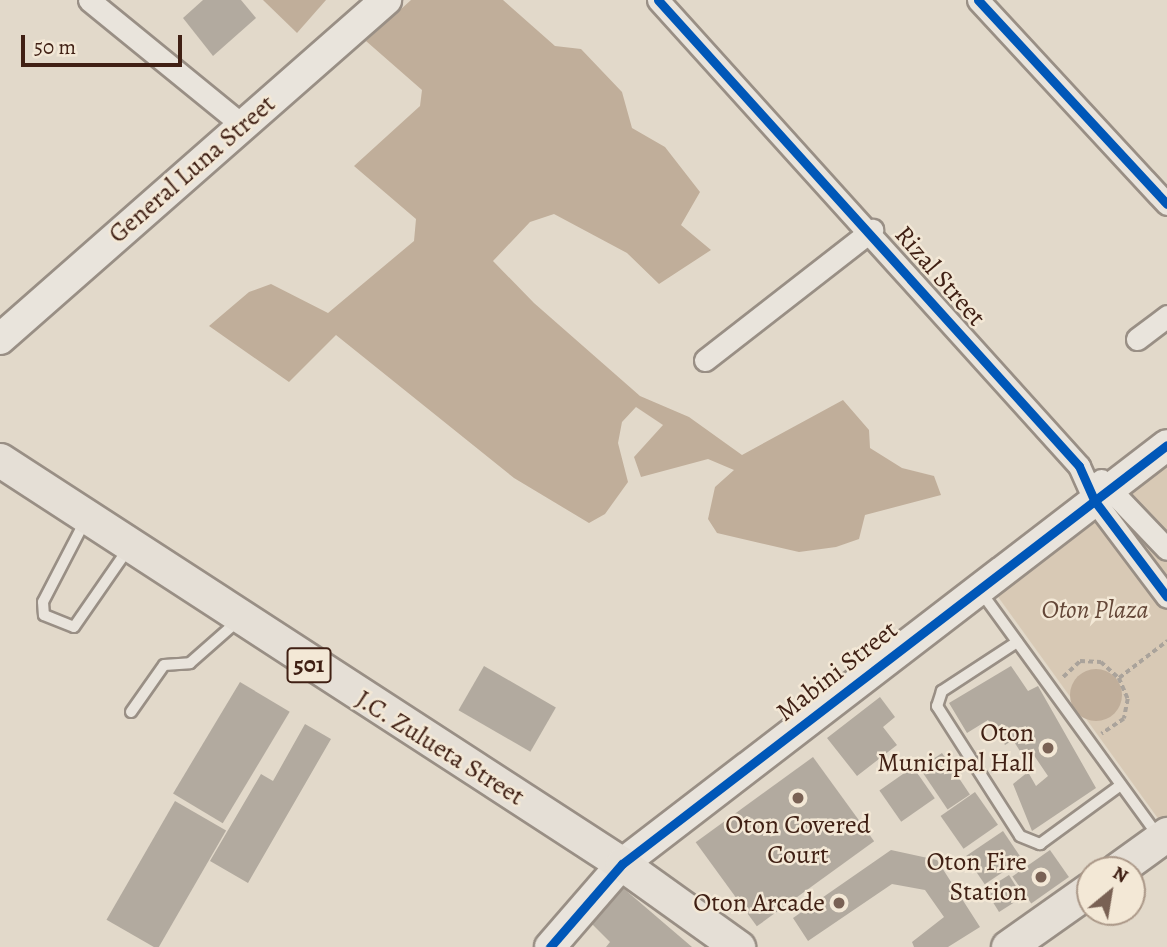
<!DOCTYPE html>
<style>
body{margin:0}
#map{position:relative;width:1167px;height:947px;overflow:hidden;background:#e2d9ca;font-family:Alegreya,serif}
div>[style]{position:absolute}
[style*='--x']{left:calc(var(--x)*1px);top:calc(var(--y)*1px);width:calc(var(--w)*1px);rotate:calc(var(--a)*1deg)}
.green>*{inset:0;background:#d8c9b5}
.water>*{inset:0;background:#c0ae9a}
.round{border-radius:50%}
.building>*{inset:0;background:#b2aa9f;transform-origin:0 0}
.path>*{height:3.5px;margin-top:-1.75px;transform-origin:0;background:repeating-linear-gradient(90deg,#aaa39b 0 5px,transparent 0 8.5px)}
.roads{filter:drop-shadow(2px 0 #998f85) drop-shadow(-2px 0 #998f85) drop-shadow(0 2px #998f85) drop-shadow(0 -2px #998f85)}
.lane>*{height:10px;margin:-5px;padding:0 5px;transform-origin:5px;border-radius:5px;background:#e9e4dc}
.street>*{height:21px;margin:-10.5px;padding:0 10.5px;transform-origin:10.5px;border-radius:10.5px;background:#e9e4dc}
.secondary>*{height:30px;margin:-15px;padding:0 15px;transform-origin:15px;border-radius:15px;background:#e9e4dc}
.primary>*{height:33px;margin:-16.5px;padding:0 16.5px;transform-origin:16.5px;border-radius:16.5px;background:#e5dfd6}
.cycleway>*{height:9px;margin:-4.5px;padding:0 4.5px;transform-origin:4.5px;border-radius:4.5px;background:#0057b8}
.dots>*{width:19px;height:19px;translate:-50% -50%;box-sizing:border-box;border:4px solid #f3e8d6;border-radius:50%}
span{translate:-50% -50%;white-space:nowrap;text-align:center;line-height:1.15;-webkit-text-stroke:5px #f3e8d6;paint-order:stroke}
.shield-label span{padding:2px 5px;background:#f3e8d6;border:2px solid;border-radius:5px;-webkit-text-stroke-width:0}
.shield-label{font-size:24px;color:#402014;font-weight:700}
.street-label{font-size:26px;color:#402014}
.park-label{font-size:26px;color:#644738;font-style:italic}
.poi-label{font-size:26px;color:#402014}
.right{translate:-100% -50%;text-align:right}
.north{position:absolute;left:1076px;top:856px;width:70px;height:70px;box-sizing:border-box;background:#f3e8d6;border:2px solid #ab9888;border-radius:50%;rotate:30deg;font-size:19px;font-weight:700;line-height:28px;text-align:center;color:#402014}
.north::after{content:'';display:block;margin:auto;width:24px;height:32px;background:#796154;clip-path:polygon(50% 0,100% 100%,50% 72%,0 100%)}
.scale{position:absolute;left:21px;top:35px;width:161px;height:32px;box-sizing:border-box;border:4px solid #402014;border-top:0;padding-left:9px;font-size:21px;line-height:24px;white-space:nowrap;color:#402014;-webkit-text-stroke:5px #f3e8d6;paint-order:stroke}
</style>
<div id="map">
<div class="green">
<div style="clip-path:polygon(1167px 464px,1167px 821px,1162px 824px,996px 594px)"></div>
</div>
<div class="water">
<div style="clip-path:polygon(263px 0,326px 0,297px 33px)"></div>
<div style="clip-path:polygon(411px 0,503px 0,555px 46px,581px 49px,622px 92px,632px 128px,665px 147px,700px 192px,681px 225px,711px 250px,659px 284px,627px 253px,554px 214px,530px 222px,493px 261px,534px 303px,640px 396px,689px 417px,742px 455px,843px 400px,869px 430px,870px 448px,902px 468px,934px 476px,941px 495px,865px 515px,859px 539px,836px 547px,799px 552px,717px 533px,708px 519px,715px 487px,734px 470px,708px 459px,641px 477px,634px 457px,663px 425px,636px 407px,622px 422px,618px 443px,628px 482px,605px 514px,589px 523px,514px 478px,336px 335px,289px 382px,209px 326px,249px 292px,271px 284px,328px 313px,414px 241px,416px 219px,354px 166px,420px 106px,422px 90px,366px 41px)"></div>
<div class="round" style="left:1070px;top:669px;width:52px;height:52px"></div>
</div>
<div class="building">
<div style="clip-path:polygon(203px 0,241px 0,256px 18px,213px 56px,183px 18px)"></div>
<div style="left:484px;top:666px;width:83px;height:51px;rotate:30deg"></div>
<div style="clip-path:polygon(1011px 666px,1028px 691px,1038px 686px,1096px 788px,1032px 831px,1013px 784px,1028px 772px,1036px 786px,1048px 776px,1031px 751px,1023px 756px,1013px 740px,1005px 745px,988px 720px,967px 733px,949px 703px)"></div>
<div style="left:240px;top:682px;width:58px;height:130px;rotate:31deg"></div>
<div style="clip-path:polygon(880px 697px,895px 717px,883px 727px,897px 745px,857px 776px,827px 738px)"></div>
<div style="clip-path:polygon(305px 724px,331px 739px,248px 883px,210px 861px,261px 774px,273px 781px)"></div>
<div style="left:942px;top:753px;width:50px;height:27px;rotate:56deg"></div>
<div style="left:813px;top:757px;width:104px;height:145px;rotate:54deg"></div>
<div style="left:913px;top:767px;width:38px;height:41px;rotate:55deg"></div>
<div style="left:975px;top:792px;width:40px;height:42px;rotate:55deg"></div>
<div style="left:175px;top:801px;width:59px;height:137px;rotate:30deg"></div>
<div style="left:1003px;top:831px;width:34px;height:45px;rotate:56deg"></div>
<div style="clip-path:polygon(891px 850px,937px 860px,980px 927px,948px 947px,914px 947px,912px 942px,944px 917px,925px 890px,892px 884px,808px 941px,793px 918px)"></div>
<div style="left:1050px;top:850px;width:33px;height:46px;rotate:55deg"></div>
<div style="left:1009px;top:875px;width:26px;height:28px;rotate:58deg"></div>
<div style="clip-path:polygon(623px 888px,692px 947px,606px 947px,610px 942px,591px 923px)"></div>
</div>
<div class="path">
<div style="--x:1063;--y:677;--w:23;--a:-43"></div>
<div style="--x:1080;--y:661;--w:21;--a:3"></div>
<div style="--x:1101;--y:662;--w:24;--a:42"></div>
<div style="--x:1119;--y:678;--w:23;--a:67"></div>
<div style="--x:1128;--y:699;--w:20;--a:101"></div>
<div style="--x:1124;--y:719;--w:27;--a:146"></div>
<div style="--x:1119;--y:678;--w:61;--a:-37.6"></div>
</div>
<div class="roads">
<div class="lane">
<div style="--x:85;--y:521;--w:91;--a:117.4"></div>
<div style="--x:43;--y:602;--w:13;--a:86"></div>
<div style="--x:44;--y:615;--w:32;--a:22"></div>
<div style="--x:74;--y:627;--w:95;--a:-55.3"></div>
<div style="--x:981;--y:592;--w:303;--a:54"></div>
<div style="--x:1017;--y:642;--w:90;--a:146.8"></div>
<div style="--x:942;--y:691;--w:16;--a:108"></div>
<div style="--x:937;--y:706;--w:154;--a:57.4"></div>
<div style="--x:1020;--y:836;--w:22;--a:22"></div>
<div style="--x:1040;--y:844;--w:100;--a:-36.1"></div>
<div style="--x:131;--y:712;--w:57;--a:-54.9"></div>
<div style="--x:164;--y:665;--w:26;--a:-4"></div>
<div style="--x:190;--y:663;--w:65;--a:-41.3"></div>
</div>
<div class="street">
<div style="--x:89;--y:0;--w:198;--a:39.2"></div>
<div style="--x:658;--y:0;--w:628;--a:47.9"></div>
<div style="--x:1079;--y:466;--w:37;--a:66"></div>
<div style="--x:1094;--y:500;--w:121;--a:53"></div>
<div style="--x:978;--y:0;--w:278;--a:47.2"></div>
<div style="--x:1137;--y:339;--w:38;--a:-37"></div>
<div style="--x:705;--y:360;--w:212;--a:-37.9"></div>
<div style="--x:1101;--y:480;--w:95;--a:46.3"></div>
</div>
<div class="secondary">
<div style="--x:0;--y:339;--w:514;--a:-41.29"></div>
<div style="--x:550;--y:947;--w:110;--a:-49.1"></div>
<div style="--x:622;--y:864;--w:687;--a:-37.55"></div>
</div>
<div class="primary">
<div style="--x:0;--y:460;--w:742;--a:33"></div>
<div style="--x:622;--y:864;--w:143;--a:35.6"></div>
<div style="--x:1117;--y:870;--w:62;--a:-35.8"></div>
<div style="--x:1008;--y:947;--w:100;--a:-35.3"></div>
</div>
</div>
<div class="cycleway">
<div style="--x:658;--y:0;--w:628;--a:47.9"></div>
<div style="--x:1079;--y:466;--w:37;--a:66"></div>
<div style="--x:1094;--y:500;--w:121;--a:53"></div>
<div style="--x:978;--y:0;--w:278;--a:47.2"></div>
<div style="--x:550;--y:947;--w:110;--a:-49.1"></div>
<div style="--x:622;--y:864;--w:687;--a:-37.55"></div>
</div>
<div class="dots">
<div style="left:1048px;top:748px;background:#796154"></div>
<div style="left:798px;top:798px;background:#796154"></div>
<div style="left:1041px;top:877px;background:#796154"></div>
<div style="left:839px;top:903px;background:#796154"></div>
</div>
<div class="shield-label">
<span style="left:309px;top:665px">501</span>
</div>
<div class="street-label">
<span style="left:192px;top:169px;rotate:-41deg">General Luna Street</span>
<span style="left:940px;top:276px;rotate:49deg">Rizal Street</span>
<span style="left:837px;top:671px;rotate:-38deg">Mabini Street</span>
<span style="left:440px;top:748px;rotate:32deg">J.C. Zulueta Street</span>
</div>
<div class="park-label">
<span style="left:1095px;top:610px">Oton Plaza</span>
</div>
<div class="poi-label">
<span class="right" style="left:1034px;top:748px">Oton<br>Municipal Hall</span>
<span style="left:798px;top:840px">Oton Covered<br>Court</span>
<span class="right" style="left:1027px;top:877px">Oton Fire<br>Station</span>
<span class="right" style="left:825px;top:903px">Oton Arcade</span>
</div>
<div class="north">N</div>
<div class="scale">50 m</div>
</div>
